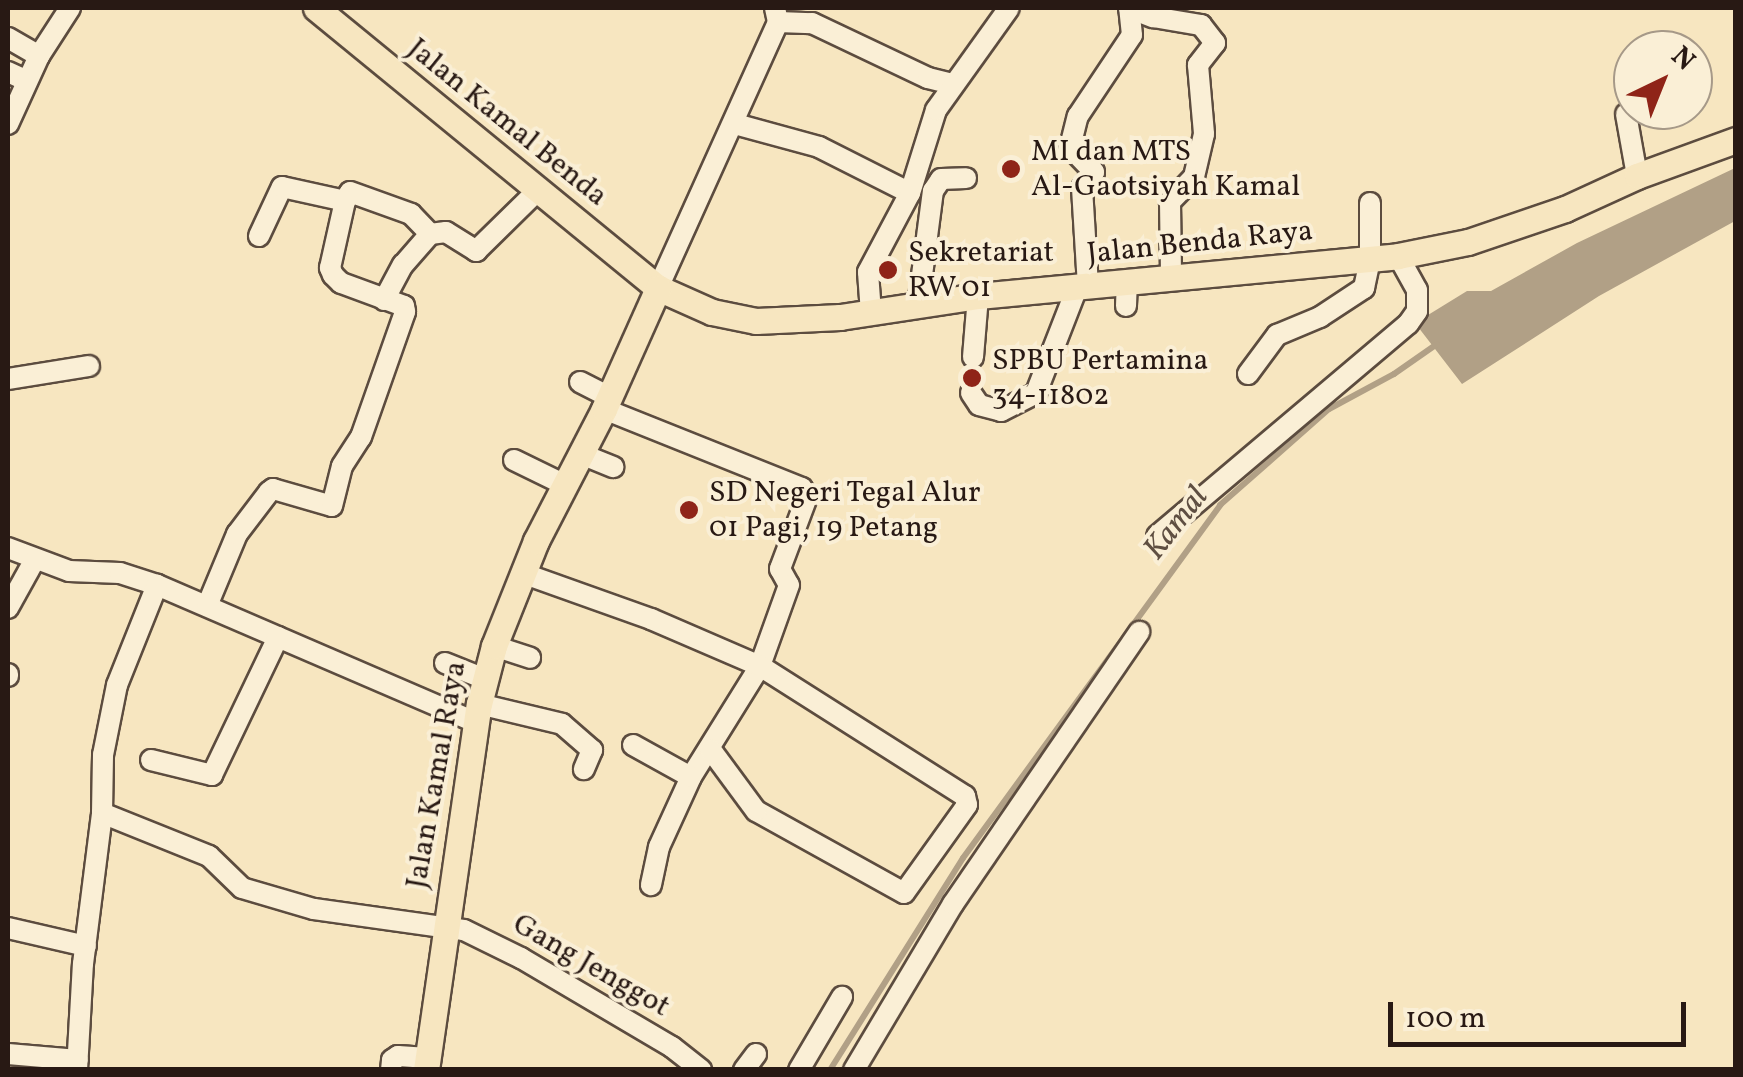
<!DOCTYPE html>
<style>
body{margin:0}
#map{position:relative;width:1743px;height:1077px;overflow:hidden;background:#f7e6c0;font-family:Vollkorn,serif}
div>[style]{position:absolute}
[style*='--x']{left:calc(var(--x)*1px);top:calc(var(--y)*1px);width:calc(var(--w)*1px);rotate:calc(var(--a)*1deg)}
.water>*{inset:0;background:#b1a086}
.stream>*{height:6px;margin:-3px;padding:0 3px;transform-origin:3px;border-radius:3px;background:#b1a086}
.minor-tunnel>*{height:20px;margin-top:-10px;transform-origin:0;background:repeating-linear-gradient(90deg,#cebd9e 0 20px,transparent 0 30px)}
.roads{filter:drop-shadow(2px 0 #5c4c3f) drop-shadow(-2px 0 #5c4c3f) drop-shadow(0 2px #5c4c3f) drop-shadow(0 -2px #5c4c3f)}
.minor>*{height:20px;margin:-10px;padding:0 10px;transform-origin:10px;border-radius:10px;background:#faefd6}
.major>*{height:25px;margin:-12.5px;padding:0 12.5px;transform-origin:12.5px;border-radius:12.5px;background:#f7e6c0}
.dots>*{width:28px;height:28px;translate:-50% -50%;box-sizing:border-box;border:5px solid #faefd6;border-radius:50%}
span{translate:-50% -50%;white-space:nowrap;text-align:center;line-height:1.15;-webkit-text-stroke:8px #faefd6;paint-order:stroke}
.street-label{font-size:30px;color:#281914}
.poi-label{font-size:30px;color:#281914}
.left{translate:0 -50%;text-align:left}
.water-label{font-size:32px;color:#5f4f42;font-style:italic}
.frame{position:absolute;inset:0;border:10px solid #281914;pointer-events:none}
.north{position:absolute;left:1613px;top:30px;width:100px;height:100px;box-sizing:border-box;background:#faefd6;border:2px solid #a69988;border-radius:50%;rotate:43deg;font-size:28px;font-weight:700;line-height:40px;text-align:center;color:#281914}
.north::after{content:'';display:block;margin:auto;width:35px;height:45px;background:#8f2418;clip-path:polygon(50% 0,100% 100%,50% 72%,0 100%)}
.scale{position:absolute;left:1388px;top:1002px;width:298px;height:45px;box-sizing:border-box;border:5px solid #281914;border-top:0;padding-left:12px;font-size:30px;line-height:35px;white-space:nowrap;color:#281914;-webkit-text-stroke:8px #faefd6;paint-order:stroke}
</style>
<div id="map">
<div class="water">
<div style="clip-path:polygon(1735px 168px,1735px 221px,1599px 296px,1462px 384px,1415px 323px,1467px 291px,1491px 291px,1577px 243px)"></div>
</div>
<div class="stream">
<div style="--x:830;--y:1070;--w:250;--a:-57.9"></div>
<div style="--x:963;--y:858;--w:437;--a:-53.9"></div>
<div style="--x:1220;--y:505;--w:145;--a:-41.4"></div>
<div style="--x:1329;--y:409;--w:74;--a:-28.3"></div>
<div style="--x:1394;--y:374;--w:52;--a:-34.9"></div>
</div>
<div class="minor-tunnel">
<div style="--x:971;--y:393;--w:36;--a:-87"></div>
</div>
<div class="roads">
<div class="minor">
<div style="--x:778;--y:22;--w:34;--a:2"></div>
<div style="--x:812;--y:23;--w:128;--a:25.4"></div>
<div style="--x:928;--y:78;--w:25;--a:14"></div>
<div style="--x:8;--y:38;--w:36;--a:30"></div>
<div style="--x:8;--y:72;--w:21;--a:25"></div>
<div style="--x:1626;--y:114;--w:63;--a:79.9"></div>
<div style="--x:8;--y:124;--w:75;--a:-65.5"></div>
<div style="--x:39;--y:56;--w:57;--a:-57.1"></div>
<div style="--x:735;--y:124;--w:87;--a:15.3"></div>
<div style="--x:819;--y:147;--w:102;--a:26.8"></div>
<div style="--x:259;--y:236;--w:54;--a:-64.9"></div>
<div style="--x:282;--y:187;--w:65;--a:12.5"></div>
<div style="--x:345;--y:201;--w:10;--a:-61"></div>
<div style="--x:350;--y:192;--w:65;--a:19.8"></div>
<div style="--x:411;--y:214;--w:28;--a:46"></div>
<div style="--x:1088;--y:286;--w:98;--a:-93.5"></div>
<div style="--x:1082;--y:188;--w:20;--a:-53"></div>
<div style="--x:1094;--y:172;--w:35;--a:-134"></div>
<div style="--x:1070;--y:147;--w:32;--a:-76"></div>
<div style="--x:1078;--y:116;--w:97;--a:-56.3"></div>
<div style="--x:1132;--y:35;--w:27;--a:-96"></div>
<div style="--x:1129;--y:8;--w:26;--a:21"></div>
<div style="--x:1153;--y:17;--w:49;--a:9.5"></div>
<div style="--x:1201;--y:25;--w:23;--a:52"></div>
<div style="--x:1215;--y:43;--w:28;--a:128"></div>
<div style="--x:1198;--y:65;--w:69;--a:85"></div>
<div style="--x:1204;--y:134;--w:44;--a:103.1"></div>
<div style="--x:1194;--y:177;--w:35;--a:134"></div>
<div style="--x:1170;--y:202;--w:73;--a:89.2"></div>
<div style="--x:658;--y:288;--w:292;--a:-65.7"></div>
<div style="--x:778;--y:22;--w:14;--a:-102"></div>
<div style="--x:384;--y:300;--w:40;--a:-62"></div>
<div style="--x:403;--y:265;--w:41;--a:-48.9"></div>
<div style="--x:430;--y:234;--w:16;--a:-7"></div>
<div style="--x:446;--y:232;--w:36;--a:32"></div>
<div style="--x:476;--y:251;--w:87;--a:-44.5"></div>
<div style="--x:918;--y:306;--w:116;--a:-82.6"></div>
<div style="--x:933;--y:191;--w:14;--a:-56"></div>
<div style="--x:941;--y:179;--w:25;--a:-2"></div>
<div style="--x:1126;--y:306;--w:25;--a:-88"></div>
<div style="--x:871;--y:313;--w:41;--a:-94.2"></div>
<div style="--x:868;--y:272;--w:89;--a:-62"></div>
<div style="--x:910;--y:193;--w:87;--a:-72.6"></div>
<div style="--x:936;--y:110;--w:125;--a:-54.4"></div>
<div style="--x:973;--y:357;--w:61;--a:-85.3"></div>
<div style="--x:1248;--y:374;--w:49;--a:-53.4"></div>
<div style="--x:1277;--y:335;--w:47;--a:-22.7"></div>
<div style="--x:1320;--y:317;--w:53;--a:-33.4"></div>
<div style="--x:1364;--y:288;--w:30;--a:-78"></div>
<div style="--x:1370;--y:259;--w:56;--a:-90"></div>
<div style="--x:8;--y:379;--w:82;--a:-9.1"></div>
<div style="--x:580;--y:382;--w:33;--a:27"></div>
<div style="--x:971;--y:393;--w:14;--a:56"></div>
<div style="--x:979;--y:405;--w:23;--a:15"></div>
<div style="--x:1001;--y:411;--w:39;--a:-27"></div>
<div style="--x:1036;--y:393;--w:113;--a:-68.7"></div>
<div style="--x:604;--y:409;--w:213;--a:21.8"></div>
<div style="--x:802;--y:488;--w:10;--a:61"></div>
<div style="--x:807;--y:497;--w:77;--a:110.6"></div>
<div style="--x:780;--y:569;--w:18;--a:61"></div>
<div style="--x:789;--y:585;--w:86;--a:109.7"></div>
<div style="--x:760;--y:666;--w:131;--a:121.9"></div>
<div style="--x:691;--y:777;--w:77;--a:114.6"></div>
<div style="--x:659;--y:847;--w:39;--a:102"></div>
<div style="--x:581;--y:454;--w:35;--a:22"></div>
<div style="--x:514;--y:460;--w:57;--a:26.1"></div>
<div style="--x:1157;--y:536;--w:329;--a:-40.2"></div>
<div style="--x:1408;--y:324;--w:16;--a:-55"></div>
<div style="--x:1417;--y:311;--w:21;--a:-90"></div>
<div style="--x:1417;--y:290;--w:39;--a:-119"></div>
<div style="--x:8;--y:548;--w:65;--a:20.7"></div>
<div style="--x:69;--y:571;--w:51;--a:2.2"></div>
<div style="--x:120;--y:573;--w:39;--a:18"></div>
<div style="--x:157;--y:585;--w:348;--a:23.3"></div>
<div style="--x:522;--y:573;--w:137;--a:19.6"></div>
<div style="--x:651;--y:619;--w:119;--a:23.3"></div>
<div style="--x:760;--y:666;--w:243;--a:32.4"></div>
<div style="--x:965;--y:796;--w:9;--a:77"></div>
<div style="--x:967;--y:805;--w:108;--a:125.6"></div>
<div style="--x:904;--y:893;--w:169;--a:-151"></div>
<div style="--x:756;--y:811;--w:76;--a:-126.4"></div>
<div style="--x:207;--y:606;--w:78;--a:-67.4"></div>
<div style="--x:237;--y:534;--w:53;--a:-52.7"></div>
<div style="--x:269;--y:492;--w:5;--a:-37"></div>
<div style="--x:273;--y:489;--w:61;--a:16.1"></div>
<div style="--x:332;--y:506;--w:41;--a:-76"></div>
<div style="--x:342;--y:466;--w:35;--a:-57"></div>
<div style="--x:361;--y:437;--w:133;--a:-70.6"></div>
<div style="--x:405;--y:312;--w:6;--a:-99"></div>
<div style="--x:404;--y:306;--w:67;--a:-159.9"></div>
<div style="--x:341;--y:283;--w:11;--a:-135"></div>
<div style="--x:333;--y:275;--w:8;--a:-113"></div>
<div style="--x:330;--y:268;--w:69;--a:-77.4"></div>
<div style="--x:8;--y:608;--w:54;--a:-61"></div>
<div style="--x:494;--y:646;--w:38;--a:18"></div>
<div style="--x:445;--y:663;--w:43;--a:21.8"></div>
<div style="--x:8;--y:674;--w:2;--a:90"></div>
<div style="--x:479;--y:704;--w:85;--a:13.5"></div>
<div style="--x:562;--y:724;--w:40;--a:41"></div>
<div style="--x:592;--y:750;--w:21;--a:113"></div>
<div style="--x:633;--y:745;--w:66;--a:28.9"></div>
<div style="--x:151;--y:760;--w:63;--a:13.8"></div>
<div style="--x:212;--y:775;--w:153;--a:-64.4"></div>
<div style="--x:102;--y:813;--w:115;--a:21.9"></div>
<div style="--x:209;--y:856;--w:46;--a:44.1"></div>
<div style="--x:242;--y:888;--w:75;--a:16.3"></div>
<div style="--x:314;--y:909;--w:151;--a:8"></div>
<div style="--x:464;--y:930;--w:64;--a:26.2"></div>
<div style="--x:521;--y:958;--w:175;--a:30.5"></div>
<div style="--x:672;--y:1047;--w:37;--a:38"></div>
<div style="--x:8;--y:928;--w:80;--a:13"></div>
<div style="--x:8;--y:1054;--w:70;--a:4.9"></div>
<div style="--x:77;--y:1070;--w:106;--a:-86.8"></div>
<div style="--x:83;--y:964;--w:152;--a:-82.8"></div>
<div style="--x:102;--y:813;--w:58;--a:-89"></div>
<div style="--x:103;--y:755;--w:71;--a:-78.7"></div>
<div style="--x:117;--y:685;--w:108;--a:-68.2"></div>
<div style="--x:391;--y:1070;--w:10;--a:-84"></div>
<div style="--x:392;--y:1060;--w:7;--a:-34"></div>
<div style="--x:398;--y:1056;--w:30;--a:4"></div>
<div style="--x:744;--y:1070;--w:20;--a:-53"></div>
<div style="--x:799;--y:1070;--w:85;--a:-59.5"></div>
<div style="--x:854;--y:1070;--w:193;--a:-59.2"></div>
<div style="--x:953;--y:904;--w:330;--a:-55.6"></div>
</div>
<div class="major">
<div style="--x:316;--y:8;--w:442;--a:39.3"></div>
<div style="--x:658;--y:288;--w:59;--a:24"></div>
<div style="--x:712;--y:312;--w:45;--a:11.6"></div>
<div style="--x:756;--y:321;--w:84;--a:-2.7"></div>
<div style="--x:840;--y:317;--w:140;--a:-8.7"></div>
<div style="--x:978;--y:296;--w:422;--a:-5.4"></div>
<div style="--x:1398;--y:256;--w:71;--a:-11.3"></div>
<div style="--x:1468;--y:242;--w:102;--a:-18.8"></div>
<div style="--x:1565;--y:209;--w:79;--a:-24.6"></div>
<div style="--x:1637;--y:176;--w:105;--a:-20"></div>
<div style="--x:426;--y:1070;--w:370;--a:-81.8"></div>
<div style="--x:479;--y:704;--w:60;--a:-75.5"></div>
<div style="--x:494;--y:646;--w:113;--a:-68.2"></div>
<div style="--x:536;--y:541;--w:148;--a:-62.7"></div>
<div style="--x:604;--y:409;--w:133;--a:-65.9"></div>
</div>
</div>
<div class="dots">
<div style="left:1011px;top:169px;background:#8f2418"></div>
<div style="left:888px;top:270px;background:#8f2418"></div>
<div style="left:972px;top:378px;background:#8f2418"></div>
<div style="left:689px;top:510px;background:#8f2418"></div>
</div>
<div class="street-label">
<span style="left:507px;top:123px;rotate:39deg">Jalan Kamal Benda</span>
<span style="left:1200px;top:243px;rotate:-6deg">Jalan Benda Raya</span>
<span style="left:437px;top:775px;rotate:-80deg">Jalan Kamal Raya</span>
<span style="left:591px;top:966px;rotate:30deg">Gang Jenggot</span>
</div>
<div class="poi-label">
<span class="left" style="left:1031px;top:169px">MI dan MTS<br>Al-Gaotsiyah Kamal</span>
<span class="left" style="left:908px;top:270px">Sekretariat<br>RW 01</span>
<span class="left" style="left:992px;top:378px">SPBU Pertamina<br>34-11802</span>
<span class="left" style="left:709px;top:510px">SD Negeri Tegal Alur<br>01 Pagi, 19 Petang</span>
</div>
<div class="water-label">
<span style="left:1177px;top:524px;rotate:-52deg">Kamal</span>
</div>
<div class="frame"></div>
<div class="north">N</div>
<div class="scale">100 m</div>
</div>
